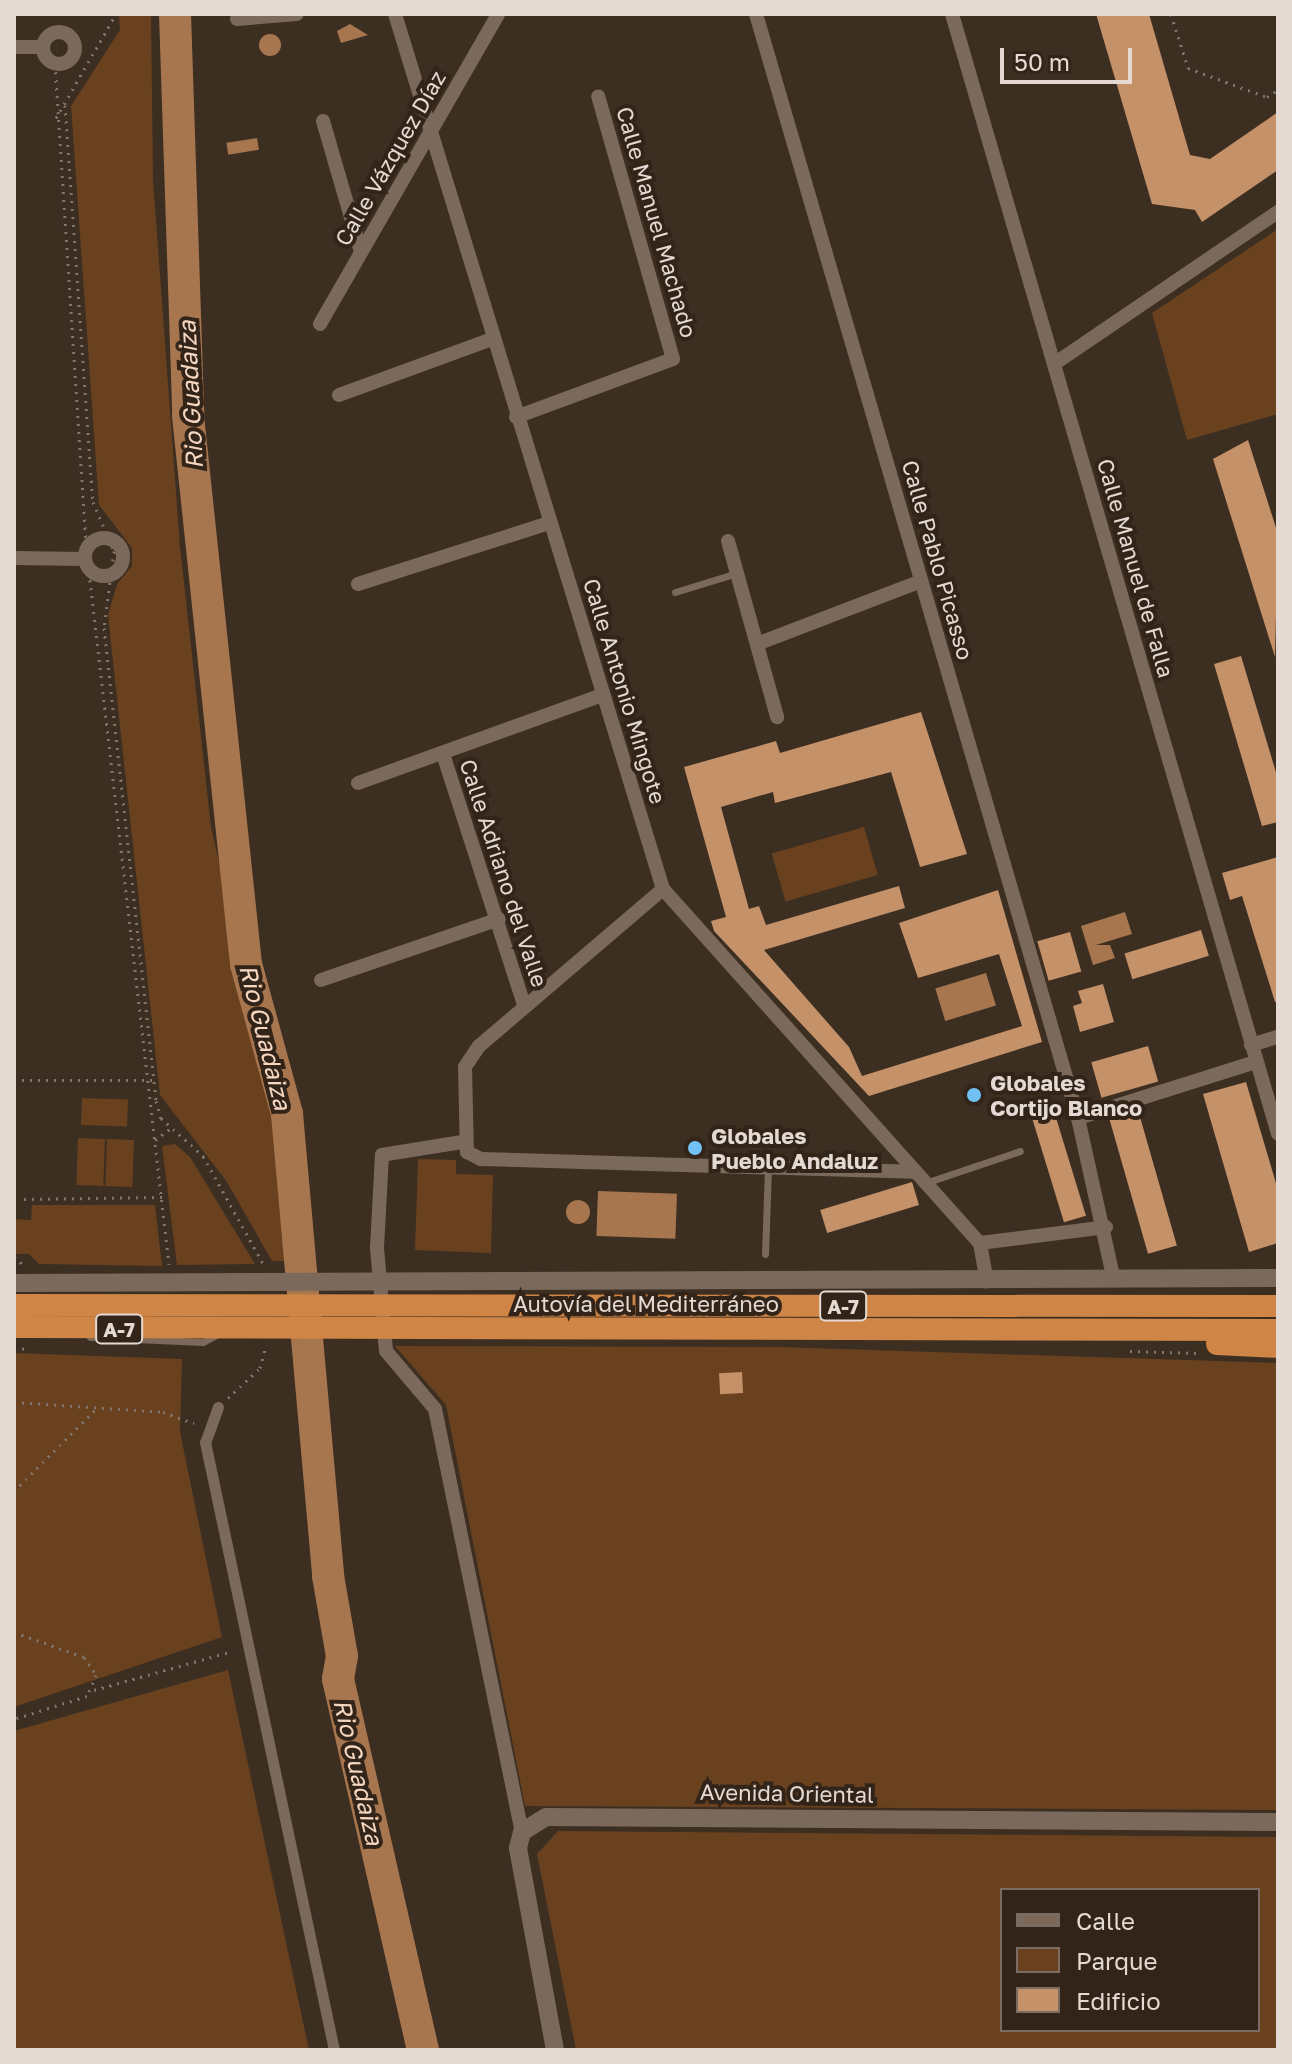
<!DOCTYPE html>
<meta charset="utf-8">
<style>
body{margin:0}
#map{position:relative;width:1292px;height:2064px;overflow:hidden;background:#3d2e22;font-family:"Golos Text",sans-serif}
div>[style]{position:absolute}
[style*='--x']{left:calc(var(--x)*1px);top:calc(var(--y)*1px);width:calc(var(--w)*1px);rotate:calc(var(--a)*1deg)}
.green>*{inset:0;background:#69411f;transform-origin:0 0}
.water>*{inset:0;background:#a7764e;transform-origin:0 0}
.round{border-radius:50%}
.river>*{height:32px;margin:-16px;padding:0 16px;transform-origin:16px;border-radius:16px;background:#a7764e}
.building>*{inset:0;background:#c49169;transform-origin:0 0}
.path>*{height:3px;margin-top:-1.5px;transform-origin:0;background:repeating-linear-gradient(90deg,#82756b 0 2px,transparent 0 8px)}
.service>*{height:7px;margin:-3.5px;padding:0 3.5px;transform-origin:3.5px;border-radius:3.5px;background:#7b6a5c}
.pedestrian>*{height:11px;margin:-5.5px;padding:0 5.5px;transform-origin:5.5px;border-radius:5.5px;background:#7b6a5c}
.minor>*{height:14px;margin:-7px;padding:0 7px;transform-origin:7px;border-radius:7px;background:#7b6a5c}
.minor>.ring{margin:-7px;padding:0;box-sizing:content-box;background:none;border:14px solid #7b6a5c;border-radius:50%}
.tertiary>*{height:18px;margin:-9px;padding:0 9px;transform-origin:9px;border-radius:9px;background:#7b6a5c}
.trunk>*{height:22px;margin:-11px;padding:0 11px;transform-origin:11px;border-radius:11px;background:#ce8545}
.dots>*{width:22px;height:22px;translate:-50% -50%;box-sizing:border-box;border:4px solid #322418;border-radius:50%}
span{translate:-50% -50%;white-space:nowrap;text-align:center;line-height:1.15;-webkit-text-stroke:8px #322418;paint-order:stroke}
.shield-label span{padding:2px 6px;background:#322418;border:2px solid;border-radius:6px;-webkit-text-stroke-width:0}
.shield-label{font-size:20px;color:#e4dad3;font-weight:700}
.street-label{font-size:22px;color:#e4dad3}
.poi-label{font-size:22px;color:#e4dad3;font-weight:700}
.left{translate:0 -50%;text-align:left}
.water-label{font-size:24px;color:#f5d7c1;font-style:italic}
.frame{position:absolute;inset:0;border:16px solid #e4dad3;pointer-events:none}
.legend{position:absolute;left:1000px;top:1888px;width:260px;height:144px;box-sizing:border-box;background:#322418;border:2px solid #796d63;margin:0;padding:10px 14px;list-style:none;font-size:24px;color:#e4dad3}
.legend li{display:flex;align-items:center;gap:16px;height:40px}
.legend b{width:40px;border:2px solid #796d63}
.scale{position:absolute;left:1000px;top:48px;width:132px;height:36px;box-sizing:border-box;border:4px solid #e4dad3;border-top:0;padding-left:10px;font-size:24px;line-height:28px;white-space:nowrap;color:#e4dad3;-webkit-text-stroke:6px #322418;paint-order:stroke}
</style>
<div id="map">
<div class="green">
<div style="clip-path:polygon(119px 14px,151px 14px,153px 180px,180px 547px,211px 827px,281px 1137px,292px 1261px,272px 1261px,227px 1182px,160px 1095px,108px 615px,117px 584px,132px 566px,132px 548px,99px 505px,71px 106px,120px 30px)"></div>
<div style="clip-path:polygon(1278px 229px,1278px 414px,1187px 440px,1152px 313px)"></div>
<div style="left:864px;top:827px;width:50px;height:96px;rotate:74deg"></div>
<div style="left:82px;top:1098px;width:46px;height:27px;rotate:2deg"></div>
<div style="left:78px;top:1138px;width:27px;height:47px;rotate:2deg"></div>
<div style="left:107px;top:1139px;width:27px;height:47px;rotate:2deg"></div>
<div style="clip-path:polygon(175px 1144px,190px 1157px,255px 1264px,177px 1265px,162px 1146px)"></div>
<div style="clip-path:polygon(418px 1159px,456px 1160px,456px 1174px,493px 1175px,491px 1253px,415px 1250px)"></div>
<div style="clip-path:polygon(32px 1205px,155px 1205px,162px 1266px,39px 1264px,29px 1254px,14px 1254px,14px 1219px,31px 1220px)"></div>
<div style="clip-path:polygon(395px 1346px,779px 1347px,1278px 1363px,1278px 1810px,525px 1806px,446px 1405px)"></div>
<div style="clip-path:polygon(14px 1353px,182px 1359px,180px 1432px,222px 1637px,14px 1707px)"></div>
<div style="clip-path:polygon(228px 1670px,309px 2050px,14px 2050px,14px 1731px)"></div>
<div style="clip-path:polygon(evenodd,558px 1831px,1278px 1837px,1278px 2050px,576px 2050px,537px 1854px,558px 1831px,1002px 1890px,1258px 1890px,1258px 2030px,1002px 2030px,1002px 1890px)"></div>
</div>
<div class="water">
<div style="clip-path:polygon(350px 24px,368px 35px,341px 43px,337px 31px)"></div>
<div class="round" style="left:259px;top:34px;width:22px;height:22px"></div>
<div style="left:257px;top:138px;width:12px;height:31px;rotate:81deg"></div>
<div style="clip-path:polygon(1125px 912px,1132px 934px,1096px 945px,1110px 945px,1115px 958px,1093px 965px,1081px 926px)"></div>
<div style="left:986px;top:973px;width:34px;height:53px;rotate:73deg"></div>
<div style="left:598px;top:1191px;width:79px;height:45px;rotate:2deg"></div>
<div class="round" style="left:566px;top:1200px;width:24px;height:24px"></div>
</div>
<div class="river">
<div style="--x:175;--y:14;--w:402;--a:88.1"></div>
<div style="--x:188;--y:416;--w:551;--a:83.96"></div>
<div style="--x:246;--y:964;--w:156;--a:74.7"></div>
<div style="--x:287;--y:1114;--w:464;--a:84.9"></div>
<div style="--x:328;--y:1576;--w:81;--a:80.1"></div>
<div style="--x:342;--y:1656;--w:23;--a:100"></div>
<div style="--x:338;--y:1679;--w:381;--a:77.1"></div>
</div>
<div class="building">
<div style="clip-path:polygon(1096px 14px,1149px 14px,1190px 155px,1210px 159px,1278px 112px,1278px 170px,1202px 222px,1195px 210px,1152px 204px)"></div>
<div style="clip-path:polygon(1248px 440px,1278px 534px,1275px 657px,1213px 459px)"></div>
<div style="clip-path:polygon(1241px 656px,1278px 779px,1278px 822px,1262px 826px,1214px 664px)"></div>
<div style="clip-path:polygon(921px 712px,967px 854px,920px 867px,891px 772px,775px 803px,773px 792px,721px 807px,749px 909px,759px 906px,766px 925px,899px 886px,905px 908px,764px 950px,849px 1047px,862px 1076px,1022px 1026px,999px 954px,918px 978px,899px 923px,998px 890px,1042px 1042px,869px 1096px,714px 931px,711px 921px,726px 917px,684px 767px,776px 741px,780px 753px)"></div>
<div style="clip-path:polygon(1278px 857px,1278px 1001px,1275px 1002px,1242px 896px,1230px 900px,1222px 873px)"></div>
<div style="left:1201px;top:930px;width:27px;height:80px;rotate:73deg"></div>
<div style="left:1070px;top:932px;width:41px;height:34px;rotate:74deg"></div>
<div style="clip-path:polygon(1103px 984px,1114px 1022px,1080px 1032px,1073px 1006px,1082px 1003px,1078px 991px)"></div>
<div style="left:1148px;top:1046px;width:37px;height:59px;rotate:74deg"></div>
<div style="clip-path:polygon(1246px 1082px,1278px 1190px,1278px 1243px,1249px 1252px,1203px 1094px)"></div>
<div style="left:1050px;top:1098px;width:123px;height:23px;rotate:73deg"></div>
<div style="left:1138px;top:1110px;width:141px;height:30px;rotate:74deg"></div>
<div style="left:912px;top:1182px;width:24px;height:96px;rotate:73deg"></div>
<div style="left:742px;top:1372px;width:21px;height:23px;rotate:87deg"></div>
</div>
<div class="path">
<div style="--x:1171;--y:14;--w:57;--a:72.5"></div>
<div style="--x:1188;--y:68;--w:84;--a:20.2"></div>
<div style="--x:1267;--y:97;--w:13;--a:-32"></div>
<div style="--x:55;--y:64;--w:482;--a:86.3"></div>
<div style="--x:65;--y:105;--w:398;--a:86"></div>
<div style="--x:93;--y:502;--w:53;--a:66.8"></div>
<div style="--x:114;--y:551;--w:78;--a:97.4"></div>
<div style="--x:104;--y:628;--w:476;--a:83.7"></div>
<div style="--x:156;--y:1101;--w:18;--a:74"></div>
<div style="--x:161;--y:1118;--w:57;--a:42.1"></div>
<div style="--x:203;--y:1156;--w:125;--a:60.8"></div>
<div style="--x:56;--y:118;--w:120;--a:-60"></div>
<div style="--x:89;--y:572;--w:697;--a:83.41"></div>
<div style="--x:14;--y:1080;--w:140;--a:0"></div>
<div style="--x:155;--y:1140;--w:20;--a:-37"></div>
<div style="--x:24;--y:1199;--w:138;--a:-0.8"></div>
<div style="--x:14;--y:1257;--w:14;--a:39"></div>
<div style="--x:14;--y:1350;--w:12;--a:-9"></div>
<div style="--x:1130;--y:1351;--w:68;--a:1.7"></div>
<div style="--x:228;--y:1398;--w:44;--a:-43.2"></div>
<div style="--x:260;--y:1368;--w:24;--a:-75"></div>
<div style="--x:14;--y:1402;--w:149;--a:3.8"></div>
<div style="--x:163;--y:1412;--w:33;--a:20"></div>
<div style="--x:14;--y:1491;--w:116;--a:-45"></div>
<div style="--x:14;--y:1632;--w:74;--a:19.7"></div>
<div style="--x:84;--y:1657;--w:22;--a:56"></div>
<div style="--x:96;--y:1675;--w:23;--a:113"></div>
<div style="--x:87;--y:1696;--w:77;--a:162.5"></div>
<div style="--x:94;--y:1690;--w:144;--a:-15.7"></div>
</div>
<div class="service">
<div style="--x:675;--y:592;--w:65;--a:-17"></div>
<div style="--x:925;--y:1183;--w:100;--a:-18.6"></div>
<div style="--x:765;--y:1254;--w:86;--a:-88"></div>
<div style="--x:90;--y:1337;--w:113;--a:2.5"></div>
<div style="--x:203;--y:1342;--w:15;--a:-28"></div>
</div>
<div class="pedestrian">
<div style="--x:218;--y:1407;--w:37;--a:110"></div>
<div style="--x:205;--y:1442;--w:622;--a:78.02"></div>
</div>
<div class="minor">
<div style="--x:395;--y:14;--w:915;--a:72.97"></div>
<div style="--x:663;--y:889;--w:475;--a:48.2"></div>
<div style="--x:980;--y:1243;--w:39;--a:80"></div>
<div style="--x:756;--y:14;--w:1150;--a:73.74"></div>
<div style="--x:1078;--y:1118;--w:166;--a:77.5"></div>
<div style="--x:952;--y:14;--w:1166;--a:73.77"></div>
<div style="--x:237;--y:19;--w:60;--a:-4.8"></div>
<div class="ring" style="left:43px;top:32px;width:18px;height:18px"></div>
<div style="--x:14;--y:47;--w:28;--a:0"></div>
<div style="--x:323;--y:121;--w:136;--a:73.8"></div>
<div style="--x:320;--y:324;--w:357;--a:-60.1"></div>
<div style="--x:1054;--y:364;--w:271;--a:-34.2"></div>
<div style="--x:339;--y:395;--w:163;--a:-20.1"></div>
<div style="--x:516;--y:417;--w:167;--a:-20.3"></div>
<div style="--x:673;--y:359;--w:273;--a:-105.9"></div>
<div class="ring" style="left:85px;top:538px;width:24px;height:24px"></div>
<div style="--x:728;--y:541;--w:183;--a:74.4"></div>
<div style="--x:14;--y:558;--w:71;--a:0.8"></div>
<div style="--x:358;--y:584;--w:201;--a:-17.7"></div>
<div style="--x:757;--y:644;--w:176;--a:-21"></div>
<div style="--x:443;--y:754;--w:264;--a:72.1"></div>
<div style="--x:358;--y:783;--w:260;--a:-19.8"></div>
<div style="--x:663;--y:889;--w:242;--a:139.5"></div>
<div style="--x:479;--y:1046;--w:25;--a:124"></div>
<div style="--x:465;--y:1067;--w:85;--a:88.7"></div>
<div style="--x:467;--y:1152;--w:16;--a:27"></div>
<div style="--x:481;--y:1159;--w:432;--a:1.7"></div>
<div style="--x:321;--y:980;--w:188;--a:-18.9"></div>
<div style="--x:1251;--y:1045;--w:28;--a:-17"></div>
<div style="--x:1078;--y:1118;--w:187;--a:-17.5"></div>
<div style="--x:462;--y:1142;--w:81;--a:170.8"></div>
<div style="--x:382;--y:1155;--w:93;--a:93.1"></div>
<div style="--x:377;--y:1248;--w:103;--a:85"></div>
<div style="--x:386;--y:1351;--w:76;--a:49.8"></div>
<div style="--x:435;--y:1409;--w:432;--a:78.4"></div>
<div style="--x:980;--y:1243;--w:127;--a:-7.2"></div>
</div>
<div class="tertiary">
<div style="--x:14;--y:1283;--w:1264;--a:-0.23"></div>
<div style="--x:555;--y:2050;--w:205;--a:-100.4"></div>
<div style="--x:518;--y:1848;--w:16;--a:-76"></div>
<div style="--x:522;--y:1832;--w:28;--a:-32"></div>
<div style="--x:546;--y:1817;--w:732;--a:0.39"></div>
</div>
<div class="trunk">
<div style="--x:14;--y:1305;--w:1264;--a:0.05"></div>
<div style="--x:14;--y:1327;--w:1264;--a:0.14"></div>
<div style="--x:1217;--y:1344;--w:61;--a:2.8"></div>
</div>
<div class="dots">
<div style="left:974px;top:1095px;background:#72c1f5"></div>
<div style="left:695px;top:1148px;background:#72c1f5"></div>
</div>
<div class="shield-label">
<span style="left:843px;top:1306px">A-7</span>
<span style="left:119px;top:1329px">A-7</span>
</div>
<div class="street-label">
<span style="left:390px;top:158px;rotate:-60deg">Calle Vázquez Díaz</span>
<span style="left:657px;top:222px;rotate:74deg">Calle Manuel Machado</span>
<span style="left:938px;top:560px;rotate:74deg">Calle Pablo Picasso</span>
<span style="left:1136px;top:568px;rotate:74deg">Calle Manuel de Falla</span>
<span style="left:625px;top:691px;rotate:73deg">Calle Antonio Mingote</span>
<span style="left:504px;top:873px;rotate:72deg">Calle Adriano del Valle</span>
<span style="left:646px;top:1304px">Autovía del Mediterráneo</span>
<span style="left:787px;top:1793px;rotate:1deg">Avenida Oriental</span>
</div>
<div class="poi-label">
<span class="left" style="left:990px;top:1095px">Globales<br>Cortijo Blanco</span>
<span class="left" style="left:711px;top:1148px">Globales<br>Pueblo Andaluz</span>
</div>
<div class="water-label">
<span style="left:190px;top:395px;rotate:-93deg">Rio Guadaiza</span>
<span style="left:266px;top:1037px;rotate:76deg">Rio Guadaiza</span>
<span style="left:359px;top:1772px;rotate:77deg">Rio Guadaiza</span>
</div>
<div class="frame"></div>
<ul class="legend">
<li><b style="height:10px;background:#7b6a5c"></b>Calle</li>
<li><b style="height:22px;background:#69411f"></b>Parque</li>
<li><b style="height:22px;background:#c49169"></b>Edificio</li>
</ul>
<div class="scale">50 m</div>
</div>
